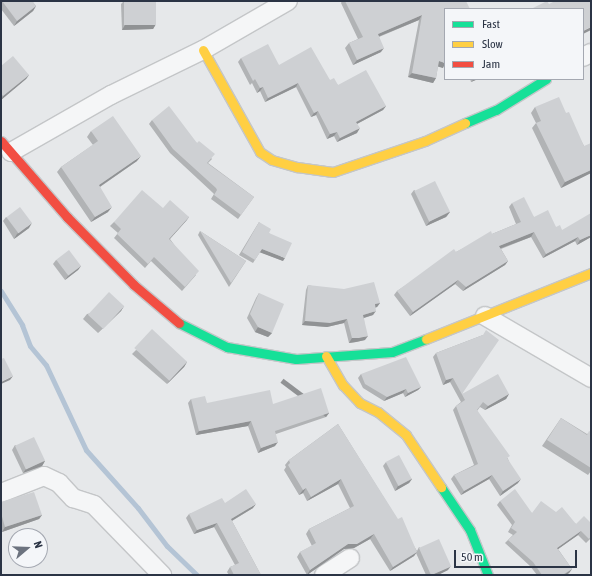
<!DOCTYPE html>
<style>
body{margin:0}
#map{position:relative;width:592px;height:576px;overflow:hidden;background:#e6e8ea;font-family:"Asap Condensed",sans-serif}
div>[style]{position:absolute}
[style*='--x']{left:calc(var(--x)*1px);top:calc(var(--y)*1px);width:calc(var(--w)*1px);rotate:calc(var(--a)*1deg)}
.stream>*{height:5px;margin:-2.5px;padding:0 2.5px;transform-origin:2.5px;border-radius:2.5px;background:#b4c4d5}
.roads{filter:drop-shadow(1px 0 #c4c6c8) drop-shadow(-1px 0 #c4c6c8) drop-shadow(0 1px #c4c6c8) drop-shadow(0 -1px #c4c6c8)}
.street>*{height:18px;margin:-9px;padding:0 9px;transform-origin:9px;border-radius:9px;background:#f5f6f7}
.fast>*{height:9px;margin:-4.5px;padding:0 4.5px;transform-origin:4.5px;border-radius:4.5px;background:#16e098}
.slow>*{height:9px;margin:-4.5px;padding:0 4.5px;transform-origin:4.5px;border-radius:4.5px;background:#ffcf43}
.jam>*{height:9px;margin:-4.5px;padding:0 4.5px;transform-origin:4.5px;border-radius:4.5px;background:#f24e42}
.wall>*{inset:0;background:#b1b3b5}
.shaded-wall>*{inset:0;background:#909294;transform-origin:0 0}
.building>*{inset:0;background:#ced0d3;transform-origin:0 0}
span{translate:-50% -50%;white-space:nowrap;text-align:center;line-height:1.15;-webkit-text-stroke:3px #f4f6f9;paint-order:stroke}
.frame{position:absolute;inset:0;border:2px solid #2b3445;pointer-events:none}
.legend{position:absolute;left:444px;top:8px;width:140px;height:72px;box-sizing:border-box;background:#f4f6f9;border:1px solid #a4a8b1;margin:0;padding:5px 7px;list-style:none;font-size:12px;color:#2b3445}
.legend li{display:flex;align-items:center;gap:8px;height:20px}
.legend b{width:20px;border:1px solid #a4a8b1}
.north{position:absolute;left:8px;top:528px;width:40px;height:40px;box-sizing:border-box;background:#f4f6f9;border:1px solid #a4a8b1;border-radius:50%;rotate:71deg;font-size:11px;font-weight:700;line-height:16px;text-align:center;color:#2b3445}
.north::after{content:'';display:block;margin:auto;width:14px;height:18px;background:#6c737f;clip-path:polygon(50% 0,100% 100%,50% 72%,0 100%)}
.scale{position:absolute;left:454px;top:550px;width:123px;height:18px;box-sizing:border-box;border:2px solid #2b3445;border-top:0;padding-left:5px;font-size:12px;line-height:14px;white-space:nowrap;color:#2b3445;-webkit-text-stroke:3px #f4f6f9;paint-order:stroke}
</style>
<div id="map">
<div class="stream">
<div style="--x:1;--y:291;--w:40;--a:58"></div>
<div style="--x:22;--y:325;--w:22;--a:69"></div>
<div style="--x:30;--y:346;--w:25;--a:50"></div>
<div style="--x:46;--y:365;--w:94;--a:64.8"></div>
<div style="--x:86;--y:450;--w:78;--a:48.1"></div>
<div style="--x:138;--y:508;--w:48;--a:52.7"></div>
<div style="--x:167;--y:546;--w:42;--a:44"></div>
</div>
<div class="roads">
<div class="street">
<div style="--x:583;--y:57;--w:9;--a:-27"></div>
<div style="--x:11;--y:152;--w:115;--a:-29.7"></div>
<div style="--x:111;--y:95;--w:102;--a:-26.1"></div>
<div style="--x:203;--y:50;--w:98;--a:-30"></div>
<div style="--x:485;--y:316;--w:123;--a:30.3"></div>
<div style="--x:1;--y:493;--w:46;--a:-21.6"></div>
<div style="--x:44;--y:476;--w:17;--a:25"></div>
<div style="--x:59;--y:483;--w:21;--a:47"></div>
<div style="--x:73;--y:498;--w:22;--a:18"></div>
<div style="--x:94;--y:505;--w:98;--a:45.8"></div>
<div style="--x:324;--y:575;--w:31;--a:-33"></div>
</div>
<div class="fast">
<div style="--x:465;--y:123;--w:34;--a:-23"></div>
<div style="--x:496;--y:110;--w:59;--a:-31.8"></div>
<div style="--x:179;--y:323;--w:54;--a:26.6"></div>
<div style="--x:227;--y:347;--w:70;--a:9.9"></div>
<div style="--x:296;--y:359;--w:96;--a:-4.2"></div>
<div style="--x:392;--y:352;--w:36;--a:-21"></div>
<div style="--x:441;--y:487;--w:52;--a:56"></div>
<div style="--x:470;--y:530;--w:48;--a:68.2"></div>
</div>
<div class="slow">
<div style="--x:203;--y:50;--w:117;--a:60.8"></div>
<div style="--x:260;--y:152;--w:14;--a:34"></div>
<div style="--x:272;--y:160;--w:26;--a:16"></div>
<div style="--x:297;--y:167;--w:36;--a:8"></div>
<div style="--x:333;--y:172;--w:97;--a:-18.6"></div>
<div style="--x:425;--y:141;--w:44;--a:-24.2"></div>
<div style="--x:426;--y:339;--w:178;--a:-21.8"></div>
<div style="--x:326;--y:356;--w:34;--a:60"></div>
<div style="--x:343;--y:385;--w:25;--a:47"></div>
<div style="--x:360;--y:403;--w:20;--a:27"></div>
<div style="--x:378;--y:412;--w:36;--a:39"></div>
<div style="--x:406;--y:435;--w:63;--a:56.1"></div>
</div>
<div class="jam">
<div style="--x:1;--y:141;--w:101;--a:49"></div>
<div style="--x:67;--y:217;--w:95;--a:45.4"></div>
<div style="--x:134;--y:285;--w:59;--a:40.2"></div>
</div>
</div>
<div class="wall">
<div style="clip-path:polygon(1px 1px,32px 1px,36px 6px,33px 11px,14px 26px,1px 9px)"></div>
<div style="clip-path:polygon(124px 1px,156px 1px,156px 24px,153px 29px,122px 30px,121px 4px)"></div>
<div style="clip-path:polygon(342px 1px,466px 1px,445px 9px,443px 68px,438px 66px,436px 78px,433px 83px,408px 77px,419px 20px,379px 37px,381px 52px,353px 65px,345px 48px,349px 43px,358px 39px,341px 3px)"></div>
<div style="clip-path:polygon(241px 58px,279px 65px,330px 80px,338px 85px,386px 106px,383px 110px,357px 124px,357px 133px,337px 142px,334px 136px,327px 139px,316px 115px,311px 117px,296px 87px,265px 102px,260px 91px,257px 93px,252px 83px,250px 85px,238px 62px)"></div>
<div style="clip-path:polygon(1px 66px,29px 75px,26px 79px,1px 100px)"></div>
<div style="clip-path:polygon(470px 79px,478px 79px,471px 82px)"></div>
<div style="clip-path:polygon(535px 107px,566px 113px,584px 146px,591px 173px,561px 188px,532px 128px,536px 123px,531px 113px)"></div>
<div style="clip-path:polygon(152px 120px,197px 143px,212px 159px,208px 163px,254px 197px,238px 219px,211px 199px,214px 194px,212px 192px,170px 153px,149px 124px)"></div>
<div style="clip-path:polygon(91px 131px,137px 161px,100px 187px,108px 212px,91px 222px,57px 172px,61px 167px,93px 145px,87px 137px)"></div>
<div style="clip-path:polygon(414px 190px,450px 212px,446px 217px,426px 226px,411px 194px)"></div>
<div style="clip-path:polygon(512px 203px,534px 217px,556px 227px,562px 230px,591px 237px,577px 245px,575px 241px,543px 258px,531px 237px,501px 249px,508px 261px,505px 265px,463px 291px,455px 284px,410px 316px,394px 295px,397px 291px,456px 252px,492px 234px,516px 224px,509px 207px)"></div>
<div style="clip-path:polygon(163px 208px,189px 217px,186px 221px,170px 239px,196px 275px,182px 291px,151px 261px,145px 268px,114px 238px,118px 233px,110px 226px,114px 222px)"></div>
<div style="clip-path:polygon(6px 217px,29px 228px,14px 239px,3px 221px)"></div>
<div style="clip-path:polygon(259px 222px,269px 233px,283px 261px,260px 252px,253px 263px,239px 255px)"></div>
<div style="clip-path:polygon(200px 231px,246px 261px,229px 287px,198px 235px)"></div>
<div style="clip-path:polygon(56px 260px,81px 266px,78px 270px,65px 280px,53px 264px)"></div>
<div style="clip-path:polygon(308px 285px,380px 303px,377px 307px,375px 308px,373px 315px,364px 318px,365px 340px,356px 342px,349px 343px,344px 323px,327px 327px,302px 325px,306px 290px)"></div>
<div style="clip-path:polygon(259px 293px,272px 333px,268px 337px,255px 332px,247px 318px,256px 298px)"></div>
<div style="clip-path:polygon(124px 306px,121px 311px,98px 333px,83px 319px,87px 314px)"></div>
<div style="clip-path:polygon(483px 335px,462px 394px,509px 394px,506px 399px,485px 410px,480px 407px,477px 411px,508px 459px,518px 483px,500px 496px,489px 479px,461px 495px,451px 479px,454px 475px,474px 465px,453px 410px,456px 406px,461px 402px,450px 382px,443px 385px,433px 357px,436px 353px)"></div>
<div style="clip-path:polygon(136px 350px,187px 362px,184px 367px,167px 384px,132px 354px)"></div>
<div style="clip-path:polygon(361px 374px,421px 387px,418px 390px,405px 397px,403px 393px,384px 401px,363px 388px,358px 378px)"></div>
<div style="clip-path:polygon(191px 399px,207px 403px,329px 413px,326px 417px,276px 434px,275px 446px,258px 453px,248px 426px,196px 435px,188px 403px)"></div>
<div style="clip-path:polygon(561px 418px,587px 434px,591px 432px,591px 471px,588px 475px,542px 446px)"></div>
<div style="clip-path:polygon(338px 424px,417px 551px,419px 547px,448px 570px,438px 575px,426px 575px,416px 553px,414px 556px,390px 571px,370px 539px,354px 548px,344px 549px,307px 575px,297px 557px,300px 552px,312px 546px,306px 534px,309px 529px,350px 508px,338px 484px,307px 501px,303px 493px,299px 495px,284px 470px,286px 467px,285px 465px,289px 460px)"></div>
<div style="clip-path:polygon(15px 445px,45px 461px,42px 466px,23px 473px,12px 450px)"></div>
<div style="clip-path:polygon(386px 462px,412px 479px,409px 483px,395px 491px,383px 466px)"></div>
<div style="clip-path:polygon(500px 501px,532px 513px,556px 512px,576px 524px,591px 523px,591px 538px,586px 543px,578px 535px,558px 549px,572px 569px,569px 573px,566px 575px,537px 575px,530px 566px,505px 543px,513px 535px,508px 532px,512px 525px,497px 505px)"></div>
<div style="clip-path:polygon(1px 502px,42px 515px,39px 519px,2px 532px,1px 528px)"></div>
<div style="clip-path:polygon(225px 503px,253px 508px,232px 521px,261px 575px,229px 575px,227px 572px,230px 567px,235px 565px,214px 527px,194px 534px,186px 518px,189px 514px)"></div>
</div>
<div class="shaded-wall">
<div style="clip-path:polygon(36px 6px,33px 11px,14px 26px,17px 21px)"></div>
<div style="clip-path:polygon(422px 15px,419px 20px,375px 38px,378px 34px)"></div>
<div style="clip-path:polygon(156px 24px,153px 29px,122px 30px,125px 25px)"></div>
<div style="clip-path:polygon(591px 27px,591px 30px,583px 34px,583px 31px)"></div>
<div style="clip-path:polygon(384px 48px,381px 52px,353px 65px,357px 60px)"></div>
<div style="clip-path:polygon(439px 61px,445px 63px,445px 64px,443px 68px,436px 66px)"></div>
<div style="clip-path:polygon(412px 73px,436px 78px,433px 83px,408px 77px)"></div>
<div style="clip-path:polygon(29px 75px,26px 79px,1px 100px,3px 96px)"></div>
<div style="clip-path:polygon(474px 79px,478px 79px,471px 82px)"></div>
<div style="clip-path:polygon(298px 83px,296px 87px,265px 102px,268px 98px)"></div>
<div style="clip-path:polygon(263px 87px,260px 91px,257px 93px,260px 88px)"></div>
<div style="clip-path:polygon(386px 106px,383px 110px,353px 126px,356px 122px)"></div>
<div style="clip-path:polygon(318px 111px,316px 115px,311px 117px,314px 113px)"></div>
<div style="clip-path:polygon(360px 128px,357px 133px,337px 142px,340px 138px)"></div>
<div style="clip-path:polygon(337px 132px,334px 136px,327px 139px,330px 134px)"></div>
<div style="clip-path:polygon(141px 156px,137px 161px,95px 190px,99px 185px)"></div>
<div style="clip-path:polygon(591px 170px,591px 173px,561px 188px,565px 182px)"></div>
<div style="clip-path:polygon(112px 207px,108px 212px,91px 222px,95px 217px)"></div>
<div style="clip-path:polygon(450px 212px,446px 217px,426px 226px,430px 221px)"></div>
<div style="clip-path:polygon(189px 217px,186px 221px,166px 243px,169px 239px)"></div>
<div style="clip-path:polygon(32px 223px,29px 228px,14px 239px,17px 234px)"></div>
<div style="clip-path:polygon(534px 232px,531px 237px,496px 250px,499px 246px)"></div>
<div style="clip-path:polygon(591px 235px,591px 237px,577px 245px,580px 240px)"></div>
<div style="clip-path:polygon(578px 237px,575px 241px,543px 258px,546px 254px)"></div>
<div style="clip-path:polygon(262px 249px,285px 258px,283px 261px,259px 252px)"></div>
<div style="clip-path:polygon(508px 261px,505px 265px,463px 291px,466px 287px)"></div>
<div style="clip-path:polygon(81px 266px,78px 270px,65px 280px,68px 276px)"></div>
<div style="clip-path:polygon(458px 280px,455px 284px,410px 316px,413px 312px)"></div>
<div style="clip-path:polygon(380px 303px,377px 307px,372px 308px,375px 304px)"></div>
<div style="clip-path:polygon(124px 306px,121px 311px,98px 333px,102px 329px)"></div>
<div style="clip-path:polygon(376px 311px,373px 315px,360px 319px,363px 315px)"></div>
<div style="clip-path:polygon(347px 319px,344px 323px,327px 327px,302px 325px,305px 321px)"></div>
<div style="clip-path:polygon(258px 327px,272px 333px,268px 337px,255px 332px)"></div>
<div style="clip-path:polygon(368px 336px,365px 340px,356px 342px,349px 343px,352px 338px)"></div>
<div style="clip-path:polygon(187px 362px,184px 367px,167px 384px,170px 380px)"></div>
<div style="clip-path:polygon(13px 376px,10px 380px,1px 384px,1px 382px)"></div>
<div style="clip-path:polygon(453px 378px,450px 382px,443px 385px,446px 380px)"></div>
<div style="clip-path:polygon(421px 387px,418px 390px,405px 397px,408px 393px)"></div>
<div style="clip-path:polygon(406px 389px,403px 393px,384px 401px,387px 397px)"></div>
<div style="clip-path:polygon(509px 394px,506px 399px,485px 410px,488px 406px)"></div>
<div style="left:329px;top:413px;width:5px;height:57px;rotate:127deg"></div>
<div style="clip-path:polygon(251px 421px,248px 426px,196px 435px,199px 431px)"></div>
<div style="clip-path:polygon(278px 442px,275px 446px,258px 453px,261px 448px)"></div>
<div style="clip-path:polygon(45px 461px,42px 466px,23px 473px,26px 469px)"></div>
<div style="clip-path:polygon(492px 475px,489px 479px,461px 495px,464px 491px)"></div>
<div style="clip-path:polygon(341px 479px,338px 484px,307px 501px,311px 497px)"></div>
<div style="clip-path:polygon(412px 479px,409px 483px,395px 491px,398px 486px)"></div>
<div style="clip-path:polygon(521px 479px,518px 483px,500px 496px,503px 491px)"></div>
<div style="clip-path:polygon(306px 488px,303px 493px,299px 495px,303px 490px)"></div>
<div style="clip-path:polygon(256px 504px,253px 508px,228px 523px,231px 519px)"></div>
<div style="clip-path:polygon(42px 515px,39px 519px,2px 532px,5px 527px)"></div>
<div style="clip-path:polygon(217px 523px,214px 527px,194px 534px,197px 530px)"></div>
<div style="clip-path:polygon(581px 531px,578px 535px,554px 552px,557px 548px)"></div>
<div style="clip-path:polygon(374px 534px,370px 539px,354px 548px,344px 549px,307px 575px,310px 570px,348px 544px)"></div>
<div style="clip-path:polygon(417px 552px,414px 556px,390px 571px,393px 567px)"></div>
<div style="clip-path:polygon(451px 566px,448px 570px,438px 575px,431px 575px)"></div>
<div style="clip-path:polygon(572px 569px,569px 573px,566px 575px,564px 575px)"></div>
</div>
<div class="building">
<div style="clip-path:polygon(2px 1px,32px 1px,36px 6px,17px 21px)"></div>
<div style="left:124px;top:1px;width:32px;height:24px"></div>
<div style="clip-path:polygon(345px 1px,466px 1px,470px 9px,445px 9px,445px 63px,439px 61px,436px 78px,412px 73px,422px 15px,378px 34px,384px 48px,357px 60px,349px 43px,363px 37px)"></div>
<div style="clip-path:polygon(547px 1px,549px 4px,555px 1px,591px 1px,591px 27px,583px 31px,583px 9px,531px 9px)"></div>
<div style="clip-path:polygon(268px 44px,279px 65px,311px 47px,330px 80px,334px 78px,338px 85px,366px 70px,386px 106px,356px 122px,360px 128px,340px 138px,337px 132px,330px 134px,318px 111px,314px 113px,298px 83px,268px 98px,263px 87px,260px 88px,255px 79px,253px 81px,241px 58px)"></div>
<div style="clip-path:polygon(13px 56px,29px 75px,3px 96px,1px 93px,1px 66px)"></div>
<div style="clip-path:polygon(559px 97px,566px 113px,569px 112px,584px 146px,591px 143px,591px 170px,565px 182px,536px 123px,541px 121px,535px 107px)"></div>
<div style="clip-path:polygon(169px 106px,197px 143px,199px 141px,215px 154px,207px 163px,254px 197px,241px 215px,214px 195px,217px 190px,216px 188px,173px 149px,152px 120px)"></div>
<div style="clip-path:polygon(113px 116px,141px 156px,99px 185px,112px 207px,95px 217px,61px 167px,98px 141px,91px 131px)"></div>
<div style="left:435px;top:181px;width:34px;height:23px;rotate:64deg"></div>
<div style="clip-path:polygon(142px 190px,163px 208px,170px 200px,189px 217px,169px 239px,199px 271px,185px 287px,154px 257px,148px 264px,117px 234px,121px 229px,114px 222px)"></div>
<div style="clip-path:polygon(524px 197px,534px 217px,548px 210px,556px 227px,560px 225px,562px 230px,591px 213px,591px 235px,580px 240px,578px 237px,546px 254px,534px 232px,499px 246px,508px 261px,466px 287px,458px 280px,413px 312px,397px 291px,454px 249px,456px 252px,491px 231px,492px 234px,521px 222px,512px 203px)"></div>
<div style="left:20px;top:207px;width:20px;height:17px;rotate:53deg"></div>
<div style="clip-path:polygon(259px 222px,271px 229px,269px 233px,292px 243px,285px 258px,262px 249px,255px 260px,242px 252px)"></div>
<div style="clip-path:polygon(200px 231px,246px 261px,231px 283px)"></div>
<div style="left:69px;top:250px;width:20px;height:16px;rotate:53deg"></div>
<div style="clip-path:polygon(374px 282px,380px 303px,375px 304px,376px 311px,363px 315px,368px 336px,359px 338px,352px 338px,347px 319px,330px 323px,305px 321px,308px 285px,344px 289px)"></div>
<div style="left:109px;top:292px;width:21px;height:31px;rotate:43deg"></div>
<div style="clip-path:polygon(259px 293px,284px 304px,272px 333px,258px 327px,250px 314px)"></div>
<div style="left:152px;top:329px;width:48px;height:26px;rotate:43deg"></div>
<div style="clip-path:polygon(486px 330px,499px 340px,462px 394px,498px 374px,509px 394px,488px 406px,483px 402px,477px 410px,510px 456px,507px 458px,521px 479px,503px 491px,492px 475px,464px 491px,454px 475px,478px 464px,456px 406px,465px 400px,453px 378px,446px 380px,436px 353px,483px 335px)"></div>
<div style="clip-path:polygon(406px 357px,421px 387px,408px 393px,406px 389px,387px 397px,365px 384px,361px 374px)"></div>
<div style="clip-path:polygon(4px 358px,13px 376px,1px 382px,1px 359px)"></div>
<div style="clip-path:polygon(321px 388px,329px 413px,275px 431px,278px 442px,261px 448px,251px 421px,199px 431px,191px 399px,205px 396px,207px 403px,270px 390px,273px 404px)"></div>
<div style="clip-path:polygon(561px 418px,587px 435px,589px 431px,591px 432px,591px 468px,547px 440px)"></div>
<div style="clip-path:polygon(338px 424px,398px 519px,402px 517px,417px 552px,393px 567px,374px 534px,357px 544px,348px 544px,310px 570px,300px 552px,316px 543px,309px 529px,354px 506px,341px 479px,311px 497px,306px 488px,303px 490px,288px 465px,290px 463px,289px 460px)"></div>
<div style="left:34px;top:437px;width:26px;height:21px;rotate:65deg"></div>
<div style="left:399px;top:455px;width:27px;height:15px;rotate:62deg"></div>
<div style="clip-path:polygon(246px 489px,256px 504px,231px 519px,261px 575px,234px 575px,230px 567px,239px 563px,217px 523px,197px 530px,189px 514px,222px 498px,225px 503px)"></div>
<div style="clip-path:polygon(515px 489px,532px 513px,541px 501px,556px 512px,562px 507px,576px 524px,584px 516px,591px 523px,591px 536px,589px 539px,581px 531px,557px 548px,572px 569px,564px 574px,565px 575px,542px 575px,533px 562px,508px 540px,517px 532px,511px 528px,515px 522px,500px 501px)"></div>
<div style="clip-path:polygon(34px 492px,42px 515px,5px 527px,1px 513px,1px 502px)"></div>
<div style="left:439px;top:539px;width:30px;height:22px;rotate:66deg"></div>
</div>
<div class="frame"></div>
<ul class="legend">
<li><b style="height:5px;background:#16e098"></b>Fast</li>
<li><b style="height:5px;background:#ffcf43"></b>Slow</li>
<li><b style="height:5px;background:#f24e42"></b>Jam</li>
</ul>
<div class="north">N</div>
<div class="scale">50 m</div>
</div>
